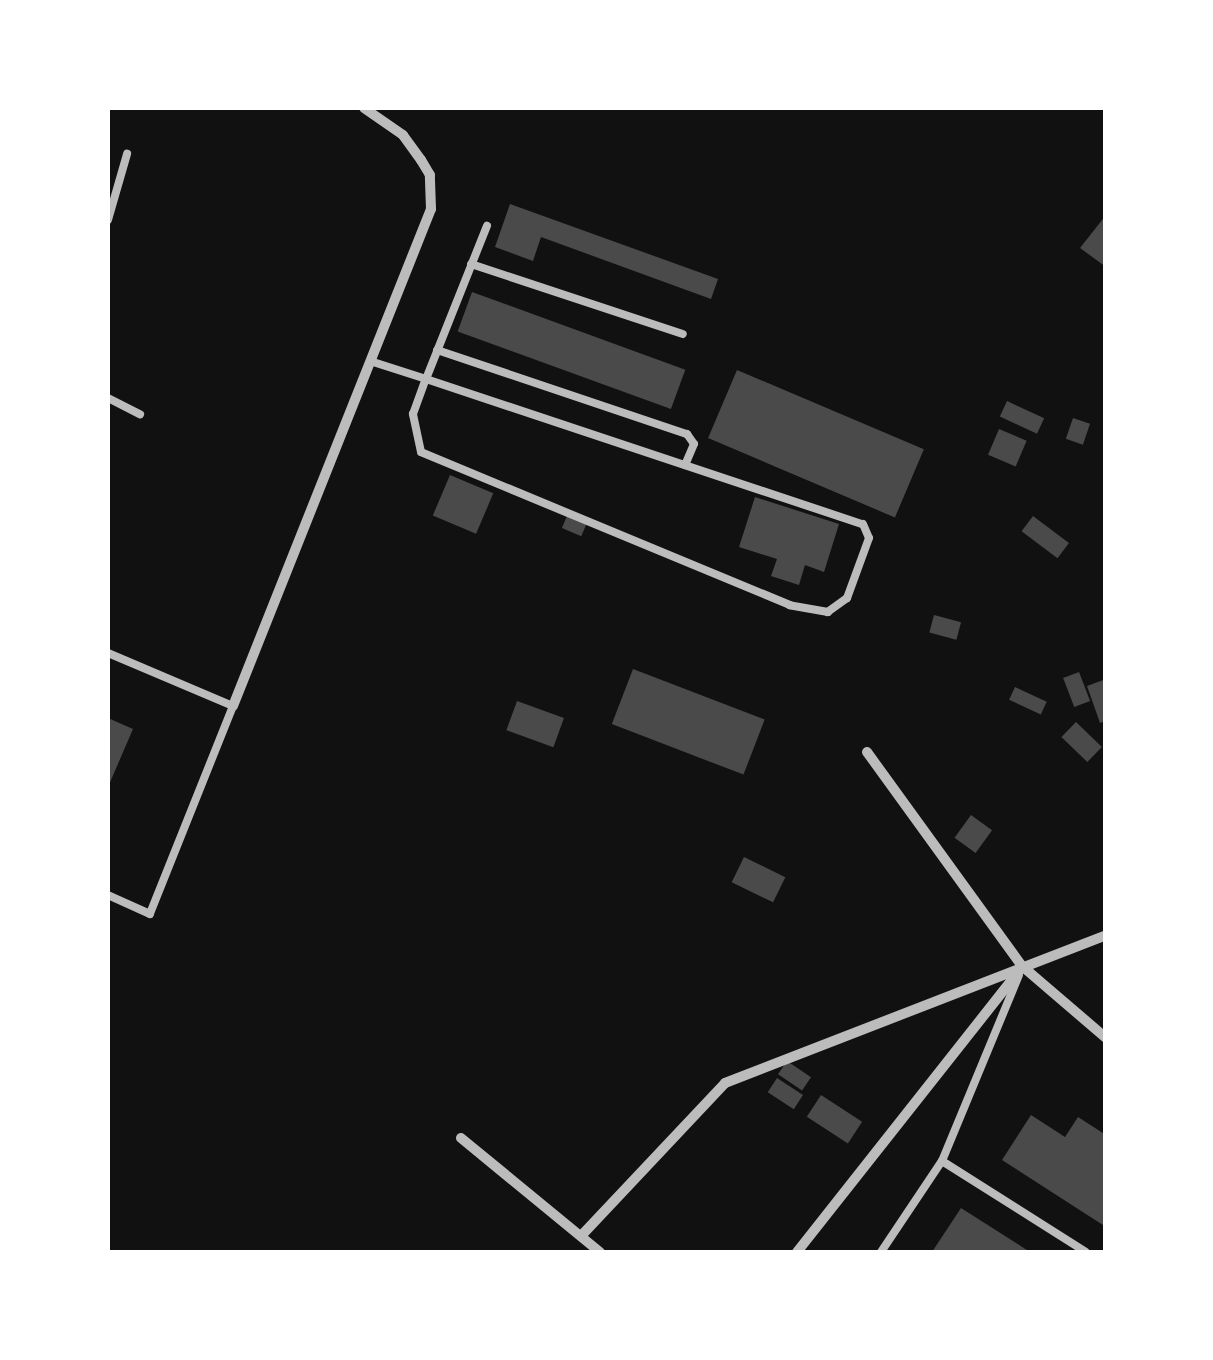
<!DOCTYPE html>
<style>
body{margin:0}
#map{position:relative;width:1213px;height:1360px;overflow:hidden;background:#111;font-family:"IBM Plex Serif",serif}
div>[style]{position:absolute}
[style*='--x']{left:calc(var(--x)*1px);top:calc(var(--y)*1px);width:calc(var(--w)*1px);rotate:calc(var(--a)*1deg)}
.building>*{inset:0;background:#4a4a4a;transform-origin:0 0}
.service>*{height:8px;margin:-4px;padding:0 4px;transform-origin:4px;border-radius:4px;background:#bcbcbc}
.minor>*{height:10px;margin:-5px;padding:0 5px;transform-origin:5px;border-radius:5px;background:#bcbcbc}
span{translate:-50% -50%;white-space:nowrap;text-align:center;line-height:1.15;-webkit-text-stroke:9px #fff;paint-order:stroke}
.frame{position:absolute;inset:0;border:110px solid #fff;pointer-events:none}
</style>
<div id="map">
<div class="building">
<div style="clip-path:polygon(510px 204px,718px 279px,711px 299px,541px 237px,533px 261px,495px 247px)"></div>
<div style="clip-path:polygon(1106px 215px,1106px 267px,1080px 248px)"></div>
<div style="left:472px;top:292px;width:227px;height:42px;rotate:20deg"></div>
<div style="left:737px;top:370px;width:203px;height:74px;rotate:23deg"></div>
<div style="left:1007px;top:401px;width:41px;height:17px;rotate:25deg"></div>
<div style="left:1073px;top:418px;width:18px;height:22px;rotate:19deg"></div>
<div style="left:999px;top:429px;width:30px;height:28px;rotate:23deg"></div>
<div style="left:450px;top:475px;width:47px;height:44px;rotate:23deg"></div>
<div style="clip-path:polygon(755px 497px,839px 524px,824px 572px,805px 565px,799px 585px,771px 576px,777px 559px,739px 547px)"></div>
<div style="left:567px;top:516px;width:21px;height:13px;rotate:23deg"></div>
<div style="left:1033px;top:516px;width:45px;height:19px;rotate:37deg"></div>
<div style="left:934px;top:615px;width:28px;height:18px;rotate:15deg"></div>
<div style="left:633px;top:669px;width:141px;height:59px;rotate:21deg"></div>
<div style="left:1079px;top:672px;width:31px;height:17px;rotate:69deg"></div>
<div style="clip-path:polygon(1106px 679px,1106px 721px,1100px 723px,1087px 686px)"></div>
<div style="left:1015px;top:687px;width:35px;height:14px;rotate:25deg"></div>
<div style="left:517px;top:701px;width:50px;height:31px;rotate:20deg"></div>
<div style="clip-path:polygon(108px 718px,133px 729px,108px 787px)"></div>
<div style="left:1076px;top:722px;width:36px;height:21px;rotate:44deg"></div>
<div style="left:971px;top:815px;width:26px;height:28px;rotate:36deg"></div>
<div style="left:744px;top:857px;width:46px;height:28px;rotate:26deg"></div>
<div style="left:787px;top:1061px;width:29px;height:16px;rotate:34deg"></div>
<div style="left:777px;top:1078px;width:31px;height:17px;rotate:33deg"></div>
<div style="left:821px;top:1095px;width:49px;height:26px;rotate:33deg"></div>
<div style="clip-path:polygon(1031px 1115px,1065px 1137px,1078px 1117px,1106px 1135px,1106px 1227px,1002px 1160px)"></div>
<div style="clip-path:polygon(961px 1208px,1030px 1252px,932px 1252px)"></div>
</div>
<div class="service">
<div style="--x:108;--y:220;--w:69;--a:-73.9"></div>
<div style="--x:471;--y:264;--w:223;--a:18.3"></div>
<div style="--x:437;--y:350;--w:264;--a:18.6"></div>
<div style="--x:687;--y:434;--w:12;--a:55"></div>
<div style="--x:694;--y:444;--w:23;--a:113"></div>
<div style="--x:370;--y:361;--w:59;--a:17.8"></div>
<div style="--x:426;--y:379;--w:165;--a:-68.3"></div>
<div style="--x:426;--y:379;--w:460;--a:18.4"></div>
<div style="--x:863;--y:524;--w:15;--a:67"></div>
<div style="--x:869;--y:538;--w:64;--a:110.1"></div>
<div style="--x:847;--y:598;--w:24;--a:144"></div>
<div style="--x:828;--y:612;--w:39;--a:-170"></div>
<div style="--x:790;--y:605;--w:399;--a:-157.5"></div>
<div style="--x:421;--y:452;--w:39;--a:-102"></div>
<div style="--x:413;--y:414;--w:37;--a:-70"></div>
<div style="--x:108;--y:398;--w:36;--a:27"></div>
<div style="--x:108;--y:653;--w:136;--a:23"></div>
<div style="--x:233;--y:706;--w:224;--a:111.8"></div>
<div style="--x:150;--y:914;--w:46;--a:-155.7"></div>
<div style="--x:942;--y:1161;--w:170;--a:32.3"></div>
<div style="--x:881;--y:1252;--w:110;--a:-56.2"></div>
<div style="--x:942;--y:1161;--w:201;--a:-67.5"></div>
</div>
<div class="minor">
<div style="--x:233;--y:706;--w:535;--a:-68.28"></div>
<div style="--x:431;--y:209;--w:34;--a:-92"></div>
<div style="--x:430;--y:175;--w:17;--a:-121"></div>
<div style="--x:421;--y:160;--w:31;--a:-126"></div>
<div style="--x:403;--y:135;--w:47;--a:-145.3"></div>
<div style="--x:867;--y:752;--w:264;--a:54.1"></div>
<div style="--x:1022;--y:966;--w:111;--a:40.6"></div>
<div style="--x:461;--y:1138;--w:180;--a:39.4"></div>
<div style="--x:581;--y:1236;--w:210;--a:-46.7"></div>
<div style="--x:725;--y:1083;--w:409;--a:-21.2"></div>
<div style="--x:797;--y:1252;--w:363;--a:-51.7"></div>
</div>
<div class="frame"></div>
</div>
